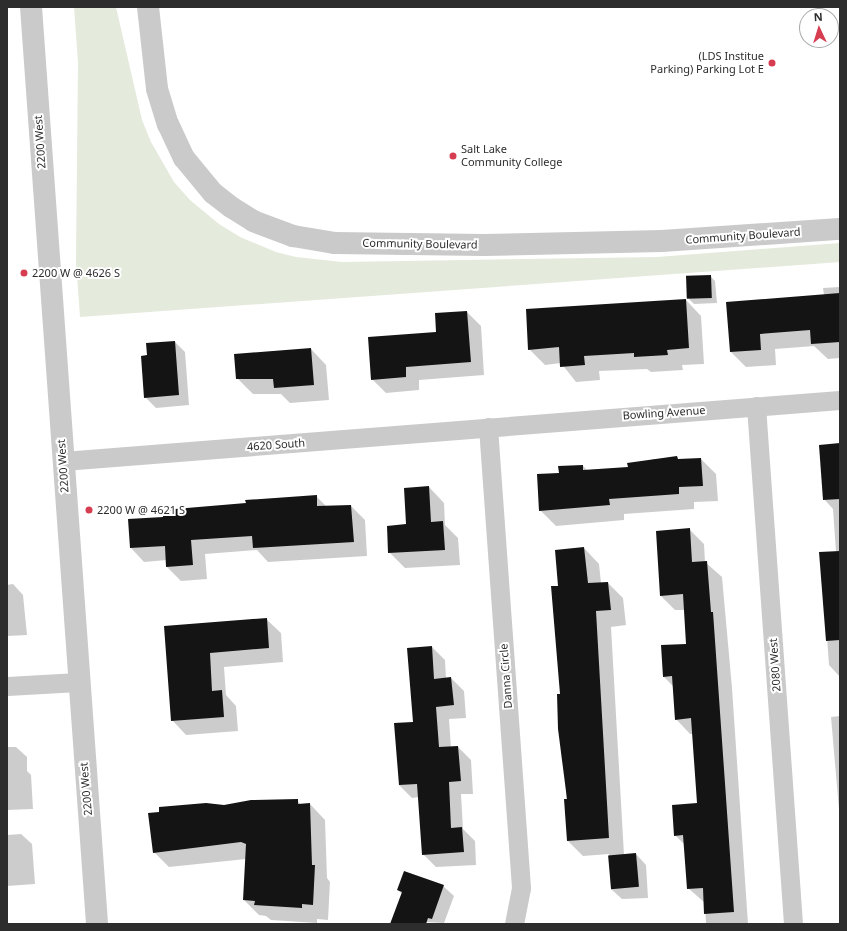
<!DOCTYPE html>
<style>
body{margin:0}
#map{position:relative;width:847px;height:931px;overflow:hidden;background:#fff;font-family:"Noto Sans",sans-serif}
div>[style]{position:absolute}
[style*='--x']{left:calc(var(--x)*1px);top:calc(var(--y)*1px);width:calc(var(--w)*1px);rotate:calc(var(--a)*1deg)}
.green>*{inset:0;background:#e4eadc}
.shadow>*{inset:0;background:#0003}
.building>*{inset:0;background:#141414;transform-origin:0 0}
.minor>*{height:19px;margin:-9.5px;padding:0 9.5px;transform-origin:9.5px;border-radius:9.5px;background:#cacaca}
.tertiary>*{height:22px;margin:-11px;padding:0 11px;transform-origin:11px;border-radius:11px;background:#cacaca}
.dots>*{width:11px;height:11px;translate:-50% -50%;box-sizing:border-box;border:2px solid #fff;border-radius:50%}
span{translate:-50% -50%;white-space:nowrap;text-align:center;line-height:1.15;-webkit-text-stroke:4px #fff;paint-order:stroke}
.poi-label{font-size:11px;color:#2d2d2d}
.right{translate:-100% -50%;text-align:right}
.left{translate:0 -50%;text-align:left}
.street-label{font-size:11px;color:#2d2d2d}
.frame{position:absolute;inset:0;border:8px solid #2d2d2d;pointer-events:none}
.north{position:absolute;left:799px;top:8px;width:40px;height:40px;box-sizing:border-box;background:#fff;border:1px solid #ababab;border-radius:50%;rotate:356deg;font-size:11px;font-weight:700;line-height:16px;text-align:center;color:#2d2d2d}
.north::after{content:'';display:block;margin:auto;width:14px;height:18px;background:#d63d51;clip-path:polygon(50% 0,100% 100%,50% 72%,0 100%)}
</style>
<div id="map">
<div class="green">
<div style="clip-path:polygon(74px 7px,116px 7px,142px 120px,151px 142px,174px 182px,190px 200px,219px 224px,240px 237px,276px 252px,296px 257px,342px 262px,657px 257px,840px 243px,840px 262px,80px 317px,76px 262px,78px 62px)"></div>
</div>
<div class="shadow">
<div style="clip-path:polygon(710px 276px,715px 281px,717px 303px,694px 304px,689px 299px)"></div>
<div style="clip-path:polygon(840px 287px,840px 358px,828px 359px,814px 346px,775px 349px,776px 365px,746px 367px,731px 352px,824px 295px,823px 288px)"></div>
<div style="clip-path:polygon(686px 300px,701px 316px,704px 364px,682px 365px,683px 370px,651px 372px,647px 369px,599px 371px,600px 380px,576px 382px,561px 363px,545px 365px,529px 349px)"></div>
<div style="clip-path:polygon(467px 312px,481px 326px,484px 375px,419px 380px,419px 390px,386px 393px,372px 379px)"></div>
<div style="clip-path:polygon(175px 342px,185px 352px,189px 405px,156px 408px,145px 397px,148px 356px)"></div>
<div style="clip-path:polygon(311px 349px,326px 365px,329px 400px,290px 403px,281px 394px,253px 394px,237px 378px)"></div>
<div style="clip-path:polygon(840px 445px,840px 677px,829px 665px,821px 553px,836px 552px,833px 509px,824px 499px)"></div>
<div style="clip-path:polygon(652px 459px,701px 459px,716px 474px,718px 501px,694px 502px,694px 509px,624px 514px,624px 520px,556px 526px,540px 510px,560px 473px,583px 466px,588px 471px,629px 468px,652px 462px)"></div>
<div style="clip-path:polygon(429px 487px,444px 503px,445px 525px,458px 538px,460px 565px,405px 568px,389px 552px)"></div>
<div style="clip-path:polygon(316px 496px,327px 507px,351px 506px,365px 520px,367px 556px,268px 562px,257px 550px,205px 554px,207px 579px,181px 581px,167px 567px,167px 560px,144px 562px,131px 548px,164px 518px,247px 504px)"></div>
<div style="clip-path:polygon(689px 529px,704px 544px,705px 562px,722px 577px,732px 688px,748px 924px,706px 924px,705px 903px,688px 888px,685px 845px,675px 835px,698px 804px,693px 734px,690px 734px,676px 719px,673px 686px,664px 677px,687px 645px,685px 610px,675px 610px,661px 596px)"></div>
<div style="clip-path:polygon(584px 548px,599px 564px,601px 583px,608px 583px,623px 598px,626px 625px,611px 627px,624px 855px,636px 854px,646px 865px,648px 898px,622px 899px,611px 889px,609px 854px,583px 856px,568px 841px,565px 764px,562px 761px,558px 695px,561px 695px,559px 587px)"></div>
<div style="clip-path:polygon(13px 584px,23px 595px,27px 635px,7px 636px,7px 585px)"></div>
<div style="clip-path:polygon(266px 619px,281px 633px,283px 662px,224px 667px,226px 695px,236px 706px,238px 731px,186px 735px,172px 720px,165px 627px)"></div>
<div style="clip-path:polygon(432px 647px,445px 660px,446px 679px,451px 678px,464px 691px,466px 718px,449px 719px,451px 748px,458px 747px,471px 760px,473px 794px,461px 794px,463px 829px,475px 841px,476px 865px,436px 867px,423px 854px,419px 797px,412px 798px,399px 785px)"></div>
<div style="clip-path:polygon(840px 716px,840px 821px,831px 717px)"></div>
<div style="clip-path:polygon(7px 747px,16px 747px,27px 757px,27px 771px,31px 775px,33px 809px,7px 810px)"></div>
<div style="clip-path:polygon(297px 800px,301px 805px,310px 804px,325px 820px,327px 878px,330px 882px,328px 920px,317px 919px,317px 923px,271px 920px,266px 916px,259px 915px,244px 900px,246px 859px,169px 867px,154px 852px,224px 806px)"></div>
<div style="clip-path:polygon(21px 834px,32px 844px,35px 884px,7px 886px,7px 835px)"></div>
<div style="clip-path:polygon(443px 886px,454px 896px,444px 923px,406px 921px,402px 894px,398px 890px)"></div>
</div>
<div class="building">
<div style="left:711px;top:275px;width:23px;height:25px;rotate:88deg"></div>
<div style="clip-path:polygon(840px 293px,840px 342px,811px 344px,810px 330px,760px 334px,761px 350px,730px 352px,726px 302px)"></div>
<div style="clip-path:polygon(686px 299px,689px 348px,667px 350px,668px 355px,634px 357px,634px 353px,584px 356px,585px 365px,560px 367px,559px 347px,528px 350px,526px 309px)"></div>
<div style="clip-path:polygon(467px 311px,471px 362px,406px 367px,406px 377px,371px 380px,368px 337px,436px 332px,435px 313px)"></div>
<div style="clip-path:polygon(175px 341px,179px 395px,144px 398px,141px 356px,147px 355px,146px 343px)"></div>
<div style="clip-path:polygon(311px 348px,314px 385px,274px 388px,273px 379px,236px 379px,234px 354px)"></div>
<div style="clip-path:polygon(840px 443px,840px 499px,823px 500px,819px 445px)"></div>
<div style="clip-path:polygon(677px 456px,678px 459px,701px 458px,703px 486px,679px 487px,679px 494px,609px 499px,610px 505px,539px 511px,537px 474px,559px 473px,558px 466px,583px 465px,583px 470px,628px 467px,627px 463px)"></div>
<div style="clip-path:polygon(429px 486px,431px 522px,443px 521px,445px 550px,388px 553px,387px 526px,406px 524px,404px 488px)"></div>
<div style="clip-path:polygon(317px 495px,317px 506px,351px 505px,354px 542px,253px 548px,252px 536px,191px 540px,193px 565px,166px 567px,165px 546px,130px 548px,128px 519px,163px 517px,163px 510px,246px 503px,245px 500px)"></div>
<div style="clip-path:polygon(690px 528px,692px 562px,707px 561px,711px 612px,713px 612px,734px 912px,704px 914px,703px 888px,687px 889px,683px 835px,674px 836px,672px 805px,697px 803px,691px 718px,675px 720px,672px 676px,663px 677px,661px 645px,686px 644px,683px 594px,660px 596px,656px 531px)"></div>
<div style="clip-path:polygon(584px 547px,588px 583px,608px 582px,611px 610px,596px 611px,609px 838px,567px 841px,564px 799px,567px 799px,558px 729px,557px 694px,560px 694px,551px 586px,558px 586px,555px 550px)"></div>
<div style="clip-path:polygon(840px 551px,840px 640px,826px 641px,819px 552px)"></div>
<div style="clip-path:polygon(267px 618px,269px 648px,210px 653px,212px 691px,222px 690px,224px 717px,171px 721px,164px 626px)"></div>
<div style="clip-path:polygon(432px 646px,434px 679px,451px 677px,454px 705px,436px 707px,439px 747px,458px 746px,461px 781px,449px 782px,451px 828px,462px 827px,464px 852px,422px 855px,417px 784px,399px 785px,394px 723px,413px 722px,407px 648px)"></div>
<div style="clip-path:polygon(298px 799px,298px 804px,310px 803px,312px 865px,315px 865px,313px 905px,302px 904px,302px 908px,254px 905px,255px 901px,243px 900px,246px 844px,241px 842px,153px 853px,148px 813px,159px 812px,159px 807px,206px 803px,224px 805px,251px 800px)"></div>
<div style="left:636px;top:853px;width:34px;height:28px;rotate:85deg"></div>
<div style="clip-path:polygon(404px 871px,444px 885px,432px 919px,428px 918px,426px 924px,390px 924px,402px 892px,397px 890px)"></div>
</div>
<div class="minor">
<div style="--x:756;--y:406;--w:519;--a:85.91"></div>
<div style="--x:488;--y:427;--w:462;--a:85.9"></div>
<div style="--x:521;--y:888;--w:37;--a:101"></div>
<div style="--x:63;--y:461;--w:779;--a:-4.49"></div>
<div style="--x:7;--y:686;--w:71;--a:-3.2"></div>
</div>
<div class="tertiary">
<div style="--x:31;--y:7;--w:919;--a:85.88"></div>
<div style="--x:148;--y:7;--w:82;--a:83.7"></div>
<div style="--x:157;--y:89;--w:37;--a:73"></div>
<div style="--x:168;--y:124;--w:38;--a:65"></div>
<div style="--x:184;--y:158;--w:45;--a:50.4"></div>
<div style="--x:213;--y:193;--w:23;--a:38"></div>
<div style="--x:231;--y:207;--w:26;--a:32"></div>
<div style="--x:253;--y:221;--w:43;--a:20.6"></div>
<div style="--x:293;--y:236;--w:43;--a:9.5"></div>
<div style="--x:335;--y:243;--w:149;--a:0.8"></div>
<div style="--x:484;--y:245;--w:178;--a:-1.3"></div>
<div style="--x:662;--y:241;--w:178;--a:-3.9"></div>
</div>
<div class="dots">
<div style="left:772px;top:63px;background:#d63d51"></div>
<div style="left:453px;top:156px;background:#d63d51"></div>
<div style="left:24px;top:273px;background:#d63d51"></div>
<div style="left:89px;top:510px;background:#d63d51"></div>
</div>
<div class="poi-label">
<span class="right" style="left:764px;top:63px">(LDS Institue<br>Parking) Parking Lot E</span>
<span class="left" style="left:461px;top:156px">Salt Lake<br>Community College</span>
<span class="left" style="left:32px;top:273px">2200 W @ 4626 S</span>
<span class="left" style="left:97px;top:510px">2200 W @ 4621 S</span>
</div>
<div class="street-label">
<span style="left:40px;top:142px;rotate:-94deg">2200 West</span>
<span style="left:743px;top:236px;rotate:-4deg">Community Boulevard</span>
<span style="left:420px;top:244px;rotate:1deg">Community Boulevard</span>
<span style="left:664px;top:413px;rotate:-4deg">Bowling Avenue</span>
<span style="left:276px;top:445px;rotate:-4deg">4620 South</span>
<span style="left:63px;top:466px;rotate:-94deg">2200 West</span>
<span style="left:775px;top:665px;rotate:-94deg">2080 West</span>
<span style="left:506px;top:676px;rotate:-94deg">Danna Circle</span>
<span style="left:86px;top:789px;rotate:-95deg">2200 West</span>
</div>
<div class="frame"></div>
<div class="north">N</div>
</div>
